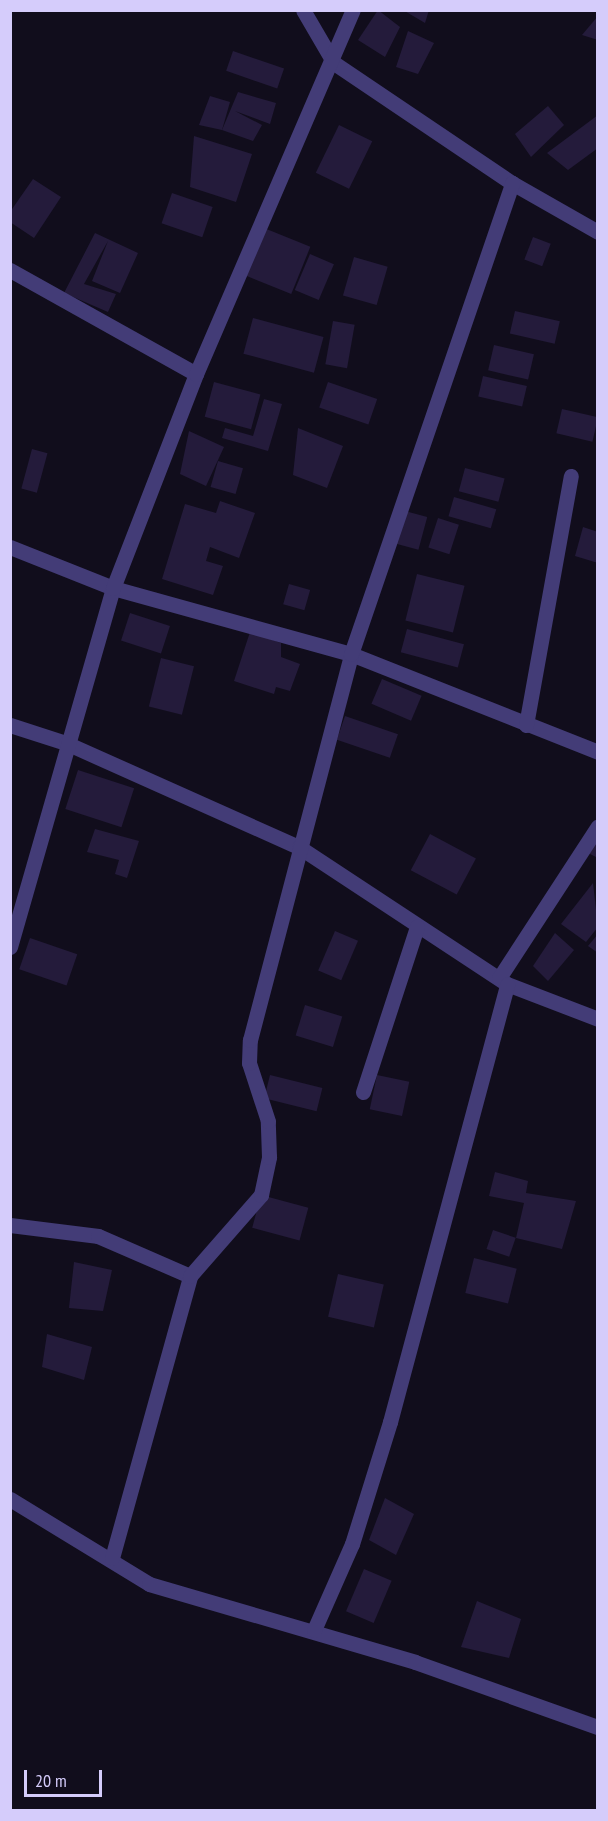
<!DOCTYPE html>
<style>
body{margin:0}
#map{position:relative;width:608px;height:1821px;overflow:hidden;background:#110d1c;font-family:"PT Sans Narrow",sans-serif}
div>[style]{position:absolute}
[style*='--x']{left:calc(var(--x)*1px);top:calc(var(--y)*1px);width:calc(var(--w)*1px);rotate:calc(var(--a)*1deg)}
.building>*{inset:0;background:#241b3b;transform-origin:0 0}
.minor>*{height:15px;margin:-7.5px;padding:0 7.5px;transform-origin:7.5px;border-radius:7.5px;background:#433c77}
span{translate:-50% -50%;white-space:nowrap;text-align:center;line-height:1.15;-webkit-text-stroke:5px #110d1c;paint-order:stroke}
.frame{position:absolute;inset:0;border:12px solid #d5ccfb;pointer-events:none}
.scale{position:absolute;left:24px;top:1770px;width:78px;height:27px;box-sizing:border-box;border:3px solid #d5ccfb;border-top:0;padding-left:8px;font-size:18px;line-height:21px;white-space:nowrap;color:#d5ccfb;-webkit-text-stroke:4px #110d1c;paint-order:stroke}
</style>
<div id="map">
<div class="building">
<div style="clip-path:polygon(378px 10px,400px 27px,385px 57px,358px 40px)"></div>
<div style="clip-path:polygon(403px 10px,429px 10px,425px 23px)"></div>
<div style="clip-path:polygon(598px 16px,598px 40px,582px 35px)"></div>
<div style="clip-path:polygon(408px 31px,434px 43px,418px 74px,396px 67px)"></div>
<div style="left:233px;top:51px;width:54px;height:21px;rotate:19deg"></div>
<div style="clip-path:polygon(238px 92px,276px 103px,270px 124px,235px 111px,262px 125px,253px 141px,222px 130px)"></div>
<div style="clip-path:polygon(210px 96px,230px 102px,222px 130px,199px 125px)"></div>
<div style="clip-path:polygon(548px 106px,564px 125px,531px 157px,515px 134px)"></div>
<div style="clip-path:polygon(598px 115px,598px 148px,568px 170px,547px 153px)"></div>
<div style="left:339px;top:125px;width:37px;height:53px;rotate:26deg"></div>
<div style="clip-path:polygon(194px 136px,252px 154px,236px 202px,190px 187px)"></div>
<div style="clip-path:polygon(33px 179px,61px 197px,34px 238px,10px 222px,10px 212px)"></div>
<div style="left:172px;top:193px;width:43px;height:32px;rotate:19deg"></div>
<div style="left:264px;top:228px;width:50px;height:51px;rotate:22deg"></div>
<div style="clip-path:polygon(95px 233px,138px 253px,120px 293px,92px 281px,108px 241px,84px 284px,116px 294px,108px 312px,64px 293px)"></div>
<div style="left:533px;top:237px;width:19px;height:24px;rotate:21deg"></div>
<div style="left:310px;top:254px;width:26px;height:39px;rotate:23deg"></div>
<div style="left:354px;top:257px;width:35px;height:40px;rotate:16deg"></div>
<div style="left:515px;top:311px;width:46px;height:23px;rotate:13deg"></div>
<div style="left:253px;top:318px;width:73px;height:37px;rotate:15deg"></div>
<div style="left:333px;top:321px;width:22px;height:44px;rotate:10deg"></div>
<div style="left:494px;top:345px;width:41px;height:26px;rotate:13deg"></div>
<div style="left:483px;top:376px;width:45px;height:21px;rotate:13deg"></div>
<div style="left:214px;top:382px;width:48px;height:36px;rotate:15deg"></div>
<div style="left:328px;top:382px;width:52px;height:27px;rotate:19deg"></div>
<div style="clip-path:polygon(264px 399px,282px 404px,268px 451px,222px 438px,225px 428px,253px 436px)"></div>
<div style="left:562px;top:409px;width:37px;height:25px;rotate:13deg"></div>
<div style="clip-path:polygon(298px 428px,343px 446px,327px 488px,293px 475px)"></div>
<div style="clip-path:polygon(189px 431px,224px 447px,206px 486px,180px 474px)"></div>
<div style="left:32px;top:449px;width:16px;height:41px;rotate:15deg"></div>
<div style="left:218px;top:461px;width:26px;height:27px;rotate:16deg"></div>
<div style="left:465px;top:468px;width:41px;height:24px;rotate:15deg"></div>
<div style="left:454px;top:497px;width:44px;height:20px;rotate:16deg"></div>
<div style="clip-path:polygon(220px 501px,255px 513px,239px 558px,210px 547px,206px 561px,223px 566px,213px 595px,162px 579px,185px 504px,216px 513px)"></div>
<div style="left:405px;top:511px;width:23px;height:34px;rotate:15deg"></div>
<div style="left:438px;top:518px;width:22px;height:31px;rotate:18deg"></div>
<div style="clip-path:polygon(583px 527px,598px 532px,598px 563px,575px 556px)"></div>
<div style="left:417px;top:574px;width:49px;height:48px;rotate:14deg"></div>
<div style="left:289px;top:584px;width:22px;height:21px;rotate:16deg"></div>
<div style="left:130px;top:613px;width:42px;height:29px;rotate:18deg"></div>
<div style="left:407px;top:629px;width:59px;height:24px;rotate:15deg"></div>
<div style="clip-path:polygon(250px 632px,281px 643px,281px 657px,300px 664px,290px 691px,276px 687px,274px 694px,234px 681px)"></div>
<div style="left:161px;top:658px;width:34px;height:50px;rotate:14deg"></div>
<div style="left:382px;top:679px;width:43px;height:27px;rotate:23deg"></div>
<div style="left:345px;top:716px;width:56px;height:25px;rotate:19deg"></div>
<div style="left:78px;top:770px;width:59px;height:41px;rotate:18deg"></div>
<div style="clip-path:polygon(95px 829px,139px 841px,127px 878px,115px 874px,119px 860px,87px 852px)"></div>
<div style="left:430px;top:834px;width:52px;height:41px;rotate:28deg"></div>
<div style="clip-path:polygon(598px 836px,598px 858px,588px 853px)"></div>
<div style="clip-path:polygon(593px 883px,598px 927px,586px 942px,561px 924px)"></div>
<div style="left:335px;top:931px;width:25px;height:43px;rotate:23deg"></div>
<div style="clip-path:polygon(555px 933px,574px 950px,548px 981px,533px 966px)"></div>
<div style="clip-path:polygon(598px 934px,598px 953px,588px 946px)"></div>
<div style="left:30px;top:938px;width:50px;height:33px;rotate:19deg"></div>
<div style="left:305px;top:1005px;width:39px;height:32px;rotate:17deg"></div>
<div style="left:270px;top:1075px;width:54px;height:24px;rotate:14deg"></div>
<div style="left:377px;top:1075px;width:33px;height:35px;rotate:12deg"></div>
<div style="clip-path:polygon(495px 1172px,528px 1181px,526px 1193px,576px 1201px,562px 1249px,516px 1238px,524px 1203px,489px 1196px)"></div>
<div style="left:261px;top:1195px;width:49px;height:34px;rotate:15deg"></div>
<div style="left:493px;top:1230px;width:24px;height:20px;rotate:19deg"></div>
<div style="left:474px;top:1258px;width:44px;height:36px;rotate:14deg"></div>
<div style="clip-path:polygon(74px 1262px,112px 1270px,103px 1311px,69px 1308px)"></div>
<div style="left:338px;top:1274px;width:47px;height:44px;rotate:13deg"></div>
<div style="clip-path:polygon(47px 1334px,92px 1347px,84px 1380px,42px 1367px)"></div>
<div style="clip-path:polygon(385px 1498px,414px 1514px,396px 1555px,369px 1540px)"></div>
<div style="left:364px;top:1569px;width:30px;height:46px;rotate:23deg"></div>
<div style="clip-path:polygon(477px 1601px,521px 1619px,509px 1658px,461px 1647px)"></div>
</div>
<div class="minor">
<div style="--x:303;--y:10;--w:61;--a:59.7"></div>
<div style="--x:334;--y:63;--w:215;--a:34"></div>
<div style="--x:512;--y:183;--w:99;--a:29.7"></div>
<div style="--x:10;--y:270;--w:213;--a:29.2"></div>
<div style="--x:10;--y:547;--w:111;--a:21.7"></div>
<div style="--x:113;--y:588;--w:247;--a:15.5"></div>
<div style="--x:351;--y:654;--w:266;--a:21.6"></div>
<div style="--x:10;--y:725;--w:59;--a:17.8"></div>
<div style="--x:66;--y:743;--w:255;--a:24.1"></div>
<div style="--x:299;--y:847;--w:249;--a:33.4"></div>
<div style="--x:507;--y:984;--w:97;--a:21"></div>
<div style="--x:526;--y:725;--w:253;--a:-79.8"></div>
<div style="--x:10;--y:947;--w:373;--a:-74"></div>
<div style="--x:113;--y:588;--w:230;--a:-68.8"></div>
<div style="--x:196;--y:374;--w:396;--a:-66.7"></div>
<div style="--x:499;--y:978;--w:181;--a:-56.9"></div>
<div style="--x:363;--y:1092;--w:174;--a:-71.9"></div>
<div style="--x:10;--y:1225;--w:89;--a:7.1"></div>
<div style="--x:98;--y:1236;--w:100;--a:23.5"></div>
<div style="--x:10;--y:1499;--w:163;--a:31.4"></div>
<div style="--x:149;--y:1584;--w:277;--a:16.3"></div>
<div style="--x:415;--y:1662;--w:194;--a:19.6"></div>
<div style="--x:112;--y:1558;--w:293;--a:-74.5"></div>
<div style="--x:190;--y:1276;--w:108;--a:-48.8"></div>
<div style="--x:261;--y:1195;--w:39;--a:-78"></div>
<div style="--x:269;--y:1157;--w:36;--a:-92"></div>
<div style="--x:268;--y:1121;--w:61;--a:-108.1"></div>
<div style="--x:249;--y:1063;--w:23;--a:-88"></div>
<div style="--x:250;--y:1040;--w:399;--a:-75.3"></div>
<div style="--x:351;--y:654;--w:498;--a:-71.1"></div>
<div style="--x:314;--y:1630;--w:94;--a:-66.2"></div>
<div style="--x:352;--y:1544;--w:128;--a:-72.7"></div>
<div style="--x:390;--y:1422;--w:453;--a:-75"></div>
</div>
<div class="frame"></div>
<div class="scale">20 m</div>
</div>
